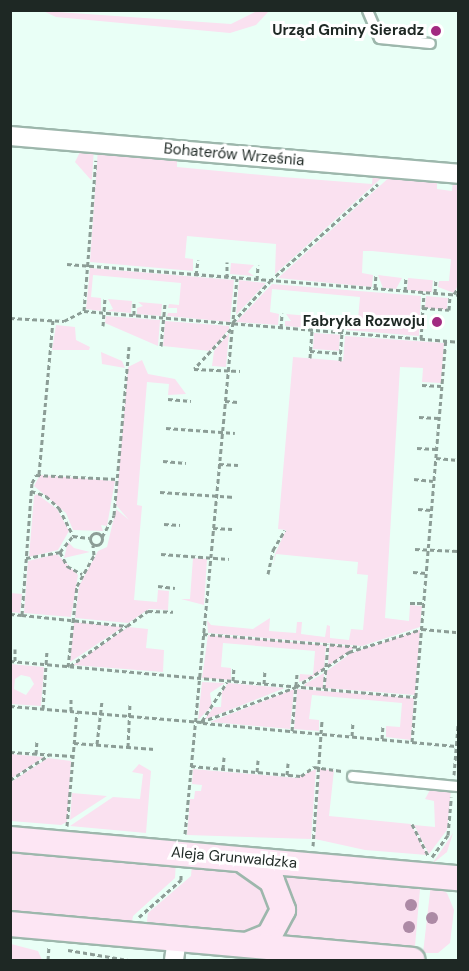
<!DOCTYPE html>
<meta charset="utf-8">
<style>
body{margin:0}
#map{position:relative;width:469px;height:971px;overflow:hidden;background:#e9fff6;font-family:"DM Sans",sans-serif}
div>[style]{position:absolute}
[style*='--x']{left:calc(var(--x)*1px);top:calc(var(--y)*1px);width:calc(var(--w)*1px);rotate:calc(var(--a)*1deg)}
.green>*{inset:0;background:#fae1f0;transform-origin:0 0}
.path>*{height:3px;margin-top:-1.5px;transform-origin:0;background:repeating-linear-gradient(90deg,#8c9d96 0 4.5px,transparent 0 7.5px)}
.path>.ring{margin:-1.5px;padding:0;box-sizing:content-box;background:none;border:3px solid #8c9d96;border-radius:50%}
.roads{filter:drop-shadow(2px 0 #9db7ac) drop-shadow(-2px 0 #9db7ac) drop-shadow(0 2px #9db7ac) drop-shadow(0 -2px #9db7ac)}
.lane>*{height:9px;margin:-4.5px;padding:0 4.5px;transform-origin:4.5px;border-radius:4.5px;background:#fff}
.street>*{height:18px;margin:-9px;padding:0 9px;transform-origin:9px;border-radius:9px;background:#fff}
.secondary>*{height:24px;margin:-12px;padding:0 12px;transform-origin:12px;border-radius:12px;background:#fde6f4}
.trees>*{width:12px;height:12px;margin:-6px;border-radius:50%;background:#ac8aa5}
.dots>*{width:16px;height:16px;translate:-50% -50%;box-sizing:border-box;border:3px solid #fff;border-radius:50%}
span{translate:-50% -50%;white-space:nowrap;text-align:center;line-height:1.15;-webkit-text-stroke:6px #fff;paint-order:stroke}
.poi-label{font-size:15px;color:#1e2824;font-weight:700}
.right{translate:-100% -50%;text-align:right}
.street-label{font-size:15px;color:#1e2824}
.frame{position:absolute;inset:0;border:12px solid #1e2824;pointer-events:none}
</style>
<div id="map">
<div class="green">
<div style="clip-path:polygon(43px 11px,231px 24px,257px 11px,269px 11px,256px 25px,230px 33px,56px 17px)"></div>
<div style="clip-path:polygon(94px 148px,92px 179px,91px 180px,75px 162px,81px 150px)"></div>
<div style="clip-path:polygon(98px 148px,177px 155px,177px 167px,283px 177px,372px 184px,373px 172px,387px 173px,275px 274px,276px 244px,187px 236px,185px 258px,193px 259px,193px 271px,90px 262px)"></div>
<div style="clip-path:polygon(393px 174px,437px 178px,437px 189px,452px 191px,453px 179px,458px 180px,458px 285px,454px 293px,438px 287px,439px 281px,449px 281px,451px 259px,372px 251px,363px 251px,362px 273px,373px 275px,372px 287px,278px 278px)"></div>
<div style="clip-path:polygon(231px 263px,254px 265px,248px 272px,254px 276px,230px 274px)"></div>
<div style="clip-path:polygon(90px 268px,234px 280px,230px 322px,167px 316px,168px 313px,177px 313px,177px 308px,168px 308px,169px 304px,179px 305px,181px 283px,93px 275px,91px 297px,101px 298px,101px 311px,86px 309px)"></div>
<div style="clip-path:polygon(378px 275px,402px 278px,396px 289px,383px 288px)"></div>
<div style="left:408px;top:278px;width:25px;height:12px;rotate:5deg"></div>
<div style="clip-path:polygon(239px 280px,266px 283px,236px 315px)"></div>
<div style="clip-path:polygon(272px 284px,421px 296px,419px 336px,345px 330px,346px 326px,352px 326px,346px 319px,358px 319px,360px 297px,272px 289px,270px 312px,279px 314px,278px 325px,236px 322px)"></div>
<div style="left:426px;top:296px;width:22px;height:12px;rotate:5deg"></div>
<div style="clip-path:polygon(108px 299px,132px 301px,131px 313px,107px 311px,113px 309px)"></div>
<div style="clip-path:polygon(138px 302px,162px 304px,161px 316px,137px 314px,137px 308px,143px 306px)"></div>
<div style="clip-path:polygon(286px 314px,310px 316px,309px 328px,285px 326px,285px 321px,291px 321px)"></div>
<div style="clip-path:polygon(106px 316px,160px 320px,158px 346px,105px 323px)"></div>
<div style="clip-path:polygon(315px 317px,340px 319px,340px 330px,315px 328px,322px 320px)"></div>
<div style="clip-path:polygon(165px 321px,229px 326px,229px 329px,210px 351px,163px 346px)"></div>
<div style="clip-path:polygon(56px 325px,75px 327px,76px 340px,90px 347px,89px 350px,52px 350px)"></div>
<div style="clip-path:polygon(229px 333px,226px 367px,212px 366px,214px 351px)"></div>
<div style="left:314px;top:333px;width:26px;height:16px;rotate:4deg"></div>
<div style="clip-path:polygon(345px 336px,444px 343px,441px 383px,422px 382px,423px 368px,400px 367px,385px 618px,409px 621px,410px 605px,422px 606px,420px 627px,362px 646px,208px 633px,207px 620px,211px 625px,253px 629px,270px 618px,269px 631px,296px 633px,297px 622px,302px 622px,301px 634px,325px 637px,327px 625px,330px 626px,330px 638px,349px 640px,351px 629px,363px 630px,368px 575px,357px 574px,358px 562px,276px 554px,273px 566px,275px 554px,286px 530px,278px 529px,293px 357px,343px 361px)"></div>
<div style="clip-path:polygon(101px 352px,122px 361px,125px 368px,102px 364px)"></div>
<div style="clip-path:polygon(142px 360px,148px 374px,175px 379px,186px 394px,168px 395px,169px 384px,147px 382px,137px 505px,142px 506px,134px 600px,157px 602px,158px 590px,169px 591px,168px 610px,149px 609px,128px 623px,75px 618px,79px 586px,98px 551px,107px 547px,116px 509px,129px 520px,116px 505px,128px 367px)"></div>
<div style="clip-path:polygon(40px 475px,115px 481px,107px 526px,89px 523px,101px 525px,103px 531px,73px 530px,66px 513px,34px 486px)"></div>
<div style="clip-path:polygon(37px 494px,57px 509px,69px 531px,58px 550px,29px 557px,34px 496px)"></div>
<div style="clip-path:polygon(68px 542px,74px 548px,90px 552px,64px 558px)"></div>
<div style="clip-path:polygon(57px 554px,78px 575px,71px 617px,24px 613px,28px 561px)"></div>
<div style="clip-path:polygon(193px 558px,207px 559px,204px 605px,181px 599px,190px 599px)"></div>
<div style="clip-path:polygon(10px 593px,22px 594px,20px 613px,11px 612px)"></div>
<div style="clip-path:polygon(74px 622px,123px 627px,70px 662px)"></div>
<div style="clip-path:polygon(128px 627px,148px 629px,146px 648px,164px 650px,163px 672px,73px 665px)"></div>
<div style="clip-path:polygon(420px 630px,415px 695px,325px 688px,327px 671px,351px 653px)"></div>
<div style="clip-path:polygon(208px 635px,326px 645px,324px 669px,314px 676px,299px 682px,300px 674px,313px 675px,315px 651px,223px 643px,221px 667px,231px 668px,231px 680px,202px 678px)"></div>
<div style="clip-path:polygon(329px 645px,356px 647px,328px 666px)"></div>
<div style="clip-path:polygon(evenodd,10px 664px,44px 667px,41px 706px,11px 704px,10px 664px,21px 675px,30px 677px,34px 684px,26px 695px,14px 689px,15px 679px,21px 675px)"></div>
<div style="clip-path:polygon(324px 673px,323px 688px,304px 686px,305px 684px)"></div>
<div style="clip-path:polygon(202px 682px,225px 683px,210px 693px,212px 706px,198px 720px)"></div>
<div style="clip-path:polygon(228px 683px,285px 688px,204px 720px,214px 707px,221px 707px,222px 691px)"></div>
<div style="clip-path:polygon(294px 689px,290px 729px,210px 722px)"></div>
<div style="clip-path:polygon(297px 689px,414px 698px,411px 740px,386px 737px,386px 726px,400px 727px,402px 703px,312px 695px,309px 719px,319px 720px,319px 731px,294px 729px)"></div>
<div style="clip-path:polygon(11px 754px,44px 757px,11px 779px)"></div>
<div style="clip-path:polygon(48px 758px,71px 761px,67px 822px,61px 825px,11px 821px,11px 782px)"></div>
<div style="clip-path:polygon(139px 764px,151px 771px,146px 833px,70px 826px,113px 797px,140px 799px,143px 774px,132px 772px)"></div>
<div style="clip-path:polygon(193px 769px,297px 778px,316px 769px,311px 839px,187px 835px,190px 799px,194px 799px,195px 791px,201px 791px,202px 785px,192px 784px)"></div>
<div style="clip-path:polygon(320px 769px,334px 770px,329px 816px,411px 824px,427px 855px,365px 850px,315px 839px)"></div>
<div style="clip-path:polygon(439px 789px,451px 790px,447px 830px,429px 854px,414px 825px,435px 827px,434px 801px,425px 799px,430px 790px)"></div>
<div style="clip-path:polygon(72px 793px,107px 796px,70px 820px)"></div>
<div style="clip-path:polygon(453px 833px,447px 852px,432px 864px)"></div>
<div style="clip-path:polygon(10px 847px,176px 861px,175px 878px,133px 916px,131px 927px,11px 916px)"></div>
<div style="clip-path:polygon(192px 863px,230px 867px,258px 877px,276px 903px,257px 936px,146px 928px,148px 913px,191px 876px)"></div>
<div style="left:275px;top:871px;width:146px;height:69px;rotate:5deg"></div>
<div style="clip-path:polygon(431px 884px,447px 893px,454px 910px,450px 943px,438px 953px,423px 953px)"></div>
<div style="clip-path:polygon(11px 944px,38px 951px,42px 960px,11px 960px)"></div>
</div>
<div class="path">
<div style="--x:67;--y:264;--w:392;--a:4.5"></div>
<div style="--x:196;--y:275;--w:15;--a:-82"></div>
<div style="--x:227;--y:278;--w:16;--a:-90"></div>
<div style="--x:257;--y:280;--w:15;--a:-86"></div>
<div style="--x:375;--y:288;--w:13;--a:-86"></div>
<div style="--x:405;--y:291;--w:14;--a:-86"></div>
<div style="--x:435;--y:293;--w:13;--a:-86"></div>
<div style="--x:454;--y:294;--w:7;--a:-56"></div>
<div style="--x:423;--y:308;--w:26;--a:4"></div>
<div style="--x:449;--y:310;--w:16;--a:-86"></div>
<div style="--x:84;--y:311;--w:151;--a:-85.5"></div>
<div style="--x:134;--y:315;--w:14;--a:-90"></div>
<div style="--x:10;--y:318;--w:54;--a:3.2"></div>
<div style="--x:64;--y:321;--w:22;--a:-27"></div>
<div style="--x:84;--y:311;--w:375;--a:4.7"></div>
<div style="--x:233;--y:322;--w:55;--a:-47.9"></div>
<div style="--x:270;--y:281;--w:145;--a:-41.9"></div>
<div style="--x:103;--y:326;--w:27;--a:-86"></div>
<div style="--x:281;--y:328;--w:15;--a:-86"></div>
<div style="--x:231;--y:329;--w:54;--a:132.8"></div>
<div style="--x:194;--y:369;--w:46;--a:2.5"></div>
<div style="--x:421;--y:339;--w:46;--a:-86.3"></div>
<div style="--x:161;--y:346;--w:42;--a:-84.6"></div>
<div style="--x:310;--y:351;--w:31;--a:4"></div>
<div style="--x:310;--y:358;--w:42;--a:-85.9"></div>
<div style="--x:340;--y:361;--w:43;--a:-86"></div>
<div style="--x:422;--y:385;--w:19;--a:3"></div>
<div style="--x:168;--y:399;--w:23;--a:5"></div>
<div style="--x:225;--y:401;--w:13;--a:4"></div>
<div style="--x:419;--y:417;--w:19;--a:3"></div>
<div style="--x:166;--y:428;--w:69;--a:4.1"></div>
<div style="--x:417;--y:448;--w:19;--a:3"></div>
<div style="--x:436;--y:458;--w:22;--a:5"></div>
<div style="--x:163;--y:461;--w:23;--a:5"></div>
<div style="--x:219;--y:464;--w:19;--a:3"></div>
<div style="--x:39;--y:474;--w:155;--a:-84.8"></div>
<div style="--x:414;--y:479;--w:19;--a:6"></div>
<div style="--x:31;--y:491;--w:16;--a:18"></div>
<div style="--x:46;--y:496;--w:18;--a:43"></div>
<div style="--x:59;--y:508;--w:31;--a:63"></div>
<div style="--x:160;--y:492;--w:75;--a:3.8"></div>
<div style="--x:418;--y:509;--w:13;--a:4"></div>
<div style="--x:164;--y:524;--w:16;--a:4"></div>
<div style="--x:213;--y:528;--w:19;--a:3"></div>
<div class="ring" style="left:90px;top:533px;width:9px;height:9px"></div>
<div style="--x:102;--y:537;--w:25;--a:-61"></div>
<div style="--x:114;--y:515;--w:169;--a:-84.9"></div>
<div style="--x:415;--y:549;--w:43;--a:2.7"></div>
<div style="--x:60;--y:552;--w:16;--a:63"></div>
<div style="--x:67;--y:566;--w:17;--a:28"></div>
<div style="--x:161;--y:554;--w:68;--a:4.2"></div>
<div style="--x:26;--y:558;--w:35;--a:-10"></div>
<div style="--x:60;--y:552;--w:21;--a:-51"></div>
<div style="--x:73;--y:536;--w:16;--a:7"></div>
<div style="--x:413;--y:572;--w:13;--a:4"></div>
<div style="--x:268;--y:574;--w:25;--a:-78"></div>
<div style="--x:273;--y:550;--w:23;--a:-59"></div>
<div style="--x:158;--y:586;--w:17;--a:7"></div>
<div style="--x:410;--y:603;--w:14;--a:0"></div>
<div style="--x:10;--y:614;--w:12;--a:5"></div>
<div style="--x:22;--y:615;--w:132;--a:-85.7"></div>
<div style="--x:32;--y:483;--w:9;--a:-63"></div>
<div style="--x:36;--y:475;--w:81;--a:2.8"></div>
<div style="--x:22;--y:615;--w:106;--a:6"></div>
<div style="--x:127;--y:626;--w:26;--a:-36"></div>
<div style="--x:148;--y:611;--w:25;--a:2"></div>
<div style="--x:203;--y:634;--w:158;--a:4.7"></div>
<div style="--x:10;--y:661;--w:408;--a:5.1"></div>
<div style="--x:15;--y:661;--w:12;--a:-90"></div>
<div style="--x:70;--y:666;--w:69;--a:-35.5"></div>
<div style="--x:68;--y:667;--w:81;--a:-83.7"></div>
<div style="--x:77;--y:586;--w:35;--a:-61"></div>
<div style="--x:94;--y:555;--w:10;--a:-96"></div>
<div style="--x:233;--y:681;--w:13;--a:-86"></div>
<div style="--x:264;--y:684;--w:13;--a:-86"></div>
<div style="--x:324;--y:689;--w:45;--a:-84.9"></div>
<div style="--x:10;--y:706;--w:192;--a:4.8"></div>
<div style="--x:201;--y:722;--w:101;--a:-20.2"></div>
<div style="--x:296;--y:687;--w:64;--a:-33.4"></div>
<div style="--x:349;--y:652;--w:77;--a:-17.5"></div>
<div style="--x:422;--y:629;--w:36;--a:5"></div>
<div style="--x:43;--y:709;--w:58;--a:-86.1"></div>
<div style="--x:71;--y:711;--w:13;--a:-90"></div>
<div style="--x:202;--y:721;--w:46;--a:-57.3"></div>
<div style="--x:203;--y:723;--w:254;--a:5.2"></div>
<div style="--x:292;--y:731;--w:57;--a:-85"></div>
<div style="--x:352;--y:736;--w:13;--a:-86"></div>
<div style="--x:382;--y:739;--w:13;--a:-86"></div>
<div style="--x:412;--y:742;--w:402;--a:-85.2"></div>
<div style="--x:74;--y:743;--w:81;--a:4.2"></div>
<div style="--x:97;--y:744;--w:43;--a:-83.4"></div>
<div style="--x:128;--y:747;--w:44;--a:-87.4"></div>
<div style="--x:10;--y:752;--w:63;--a:3.6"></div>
<div style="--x:36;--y:754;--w:13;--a:-86"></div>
<div style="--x:191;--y:766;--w:110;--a:5.2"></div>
<div style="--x:301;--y:776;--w:16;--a:-35"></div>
<div style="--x:314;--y:767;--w:28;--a:8"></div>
<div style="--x:223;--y:769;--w:12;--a:-85"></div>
<div style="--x:257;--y:772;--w:12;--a:-85"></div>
<div style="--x:287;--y:775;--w:12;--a:-85"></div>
<div style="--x:454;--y:775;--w:50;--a:-85.4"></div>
<div style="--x:10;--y:780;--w:46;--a:-32.7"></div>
<div style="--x:412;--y:824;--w:36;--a:63"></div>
<div style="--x:67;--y:826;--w:114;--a:-85"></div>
<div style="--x:185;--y:834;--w:558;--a:-84.66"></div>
<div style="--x:313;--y:846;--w:126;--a:-85.9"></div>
<div style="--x:432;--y:857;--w:27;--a:-54"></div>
<div style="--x:448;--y:835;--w:38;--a:-85"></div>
<div style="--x:139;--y:917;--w:56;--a:-41.4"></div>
<div style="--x:181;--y:880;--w:6;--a:-90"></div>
<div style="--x:68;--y:950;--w:61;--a:9.5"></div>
<div style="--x:48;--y:960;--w:13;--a:-86"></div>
</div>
<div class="roads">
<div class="lane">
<div style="--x:367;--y:10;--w:30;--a:67"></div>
<div style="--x:379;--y:38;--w:51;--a:5.6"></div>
<div style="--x:352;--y:776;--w:106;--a:5.4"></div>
</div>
<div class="street">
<div style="--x:10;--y:136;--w:450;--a:4.8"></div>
<div style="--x:174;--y:960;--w:21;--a:-82"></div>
</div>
<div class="secondary">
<div style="--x:10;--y:839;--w:450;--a:5"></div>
<div style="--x:245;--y:862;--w:33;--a:35"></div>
<div style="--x:272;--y:881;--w:31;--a:69"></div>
<div style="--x:283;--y:910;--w:30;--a:118"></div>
<div style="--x:269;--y:936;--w:24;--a:158"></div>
<div style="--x:10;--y:924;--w:404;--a:5.1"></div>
</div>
</div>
<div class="trees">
<div style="left:411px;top:905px"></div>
<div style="left:432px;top:918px"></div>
<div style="left:409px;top:927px"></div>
</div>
<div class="dots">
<div style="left:436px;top:31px;background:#a22a81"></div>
<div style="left:437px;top:322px;background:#a22a81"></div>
</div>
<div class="poi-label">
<span class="right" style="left:424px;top:31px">Urząd Gminy Sieradz</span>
<span class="right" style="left:425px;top:322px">Fabryka Rozwoju</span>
</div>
<div class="street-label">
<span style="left:234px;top:155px;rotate:5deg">Bohaterów Września</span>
<span style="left:234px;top:858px;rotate:5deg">Aleja Grunwaldzka</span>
</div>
<div class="frame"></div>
</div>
